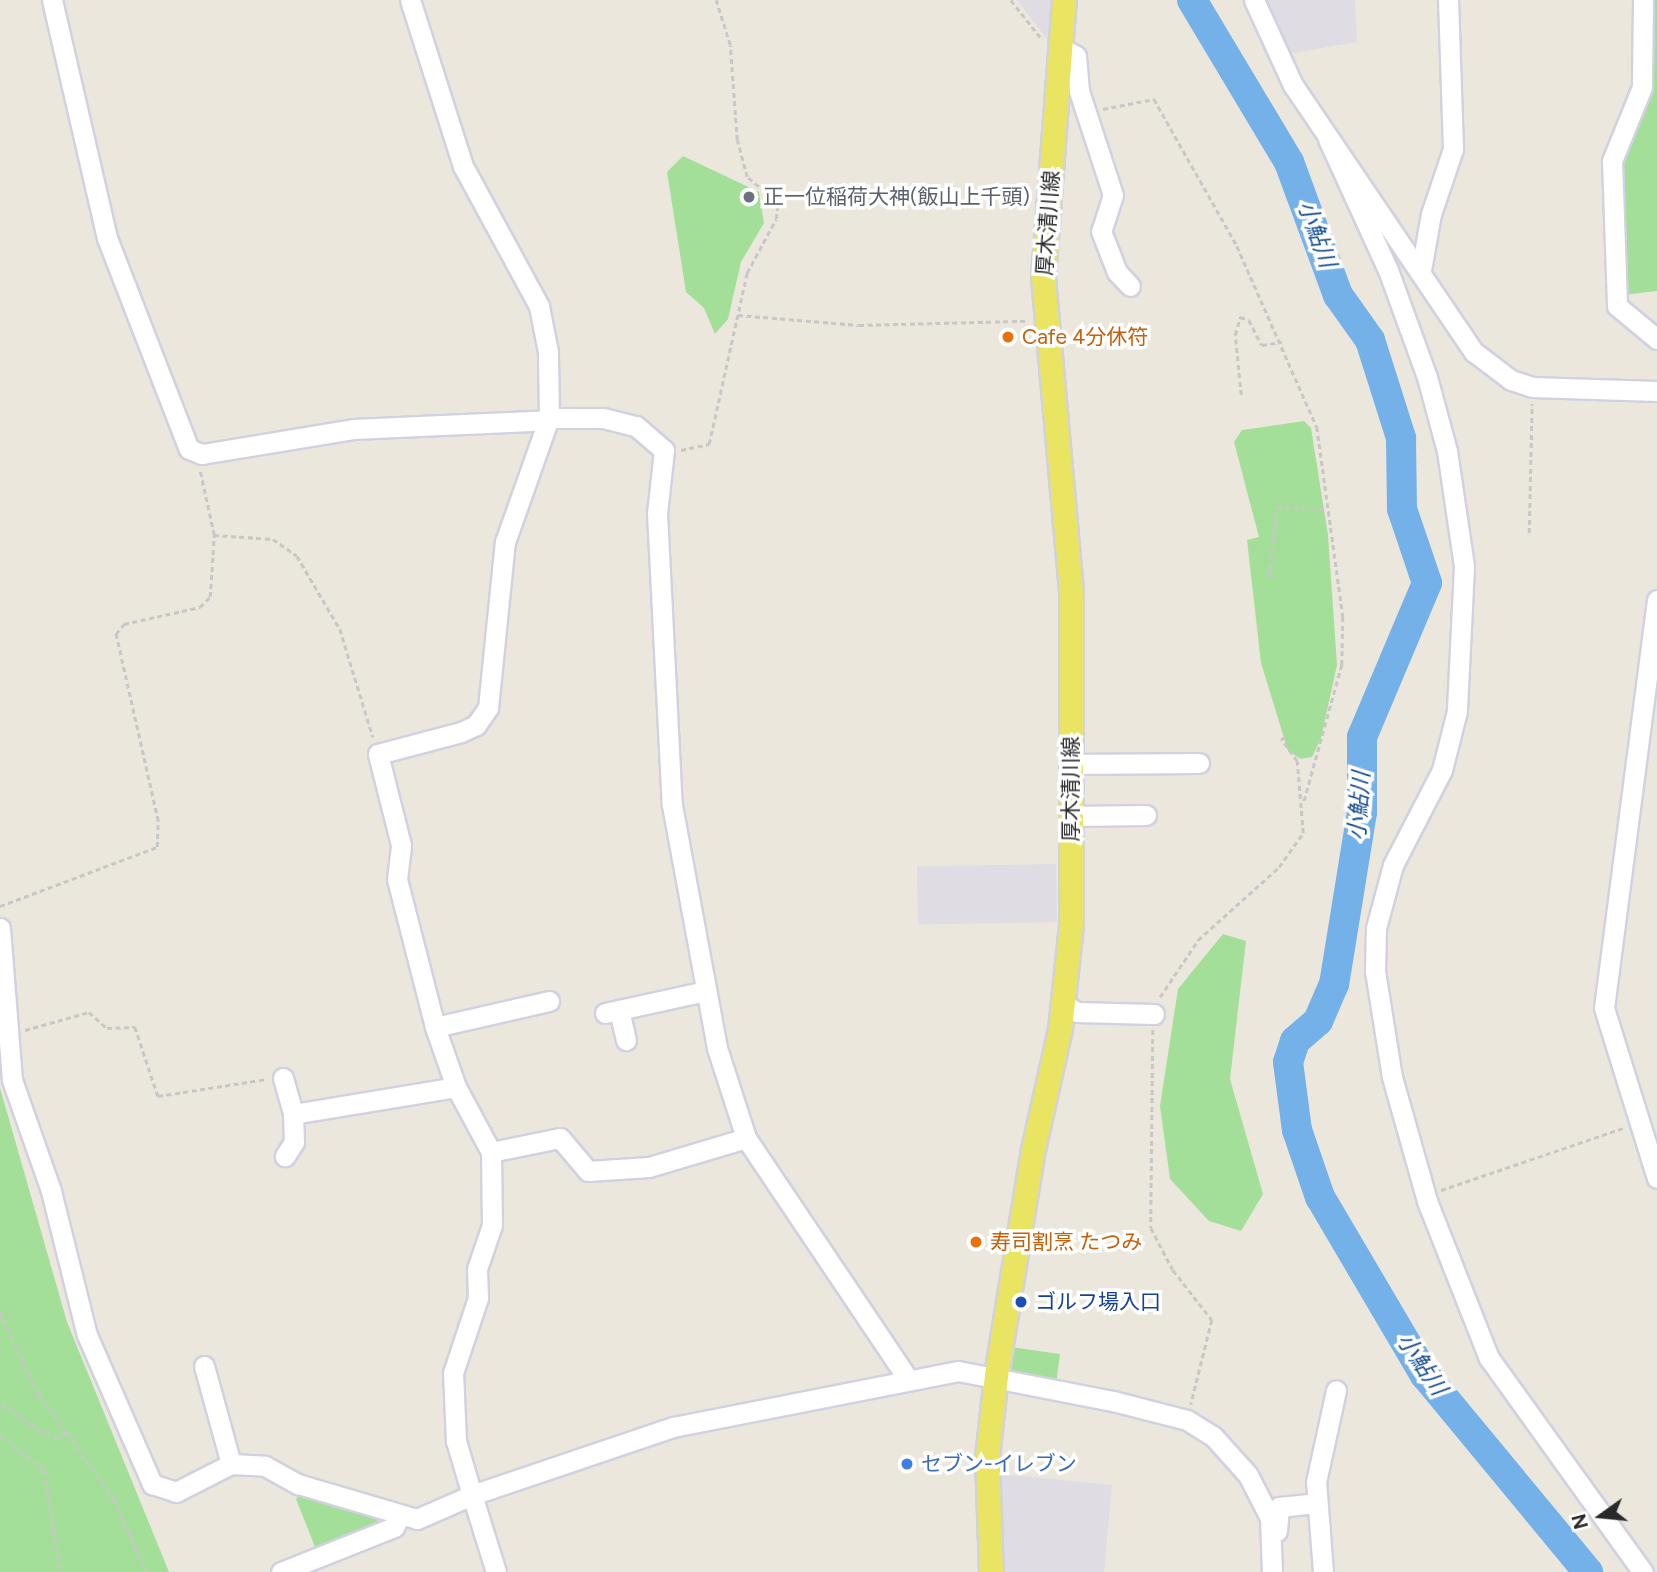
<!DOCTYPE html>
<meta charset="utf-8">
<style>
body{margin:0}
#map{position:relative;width:1657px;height:1572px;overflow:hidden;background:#ebe7dc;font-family:Figtree,"Noto Sans JP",sans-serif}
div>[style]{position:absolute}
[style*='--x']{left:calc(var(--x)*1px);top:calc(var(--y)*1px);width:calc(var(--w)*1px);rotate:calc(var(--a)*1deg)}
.industrial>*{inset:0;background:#dfdce3;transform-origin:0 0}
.green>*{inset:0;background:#a4df9a}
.river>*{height:30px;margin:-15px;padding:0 15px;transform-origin:15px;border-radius:15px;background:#73b1e8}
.path>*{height:2.5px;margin-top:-1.25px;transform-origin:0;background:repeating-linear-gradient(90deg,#c7c7c7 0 5px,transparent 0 8.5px)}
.roads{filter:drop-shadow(2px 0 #d1d1e1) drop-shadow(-2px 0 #d1d1e1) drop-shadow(0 2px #d1d1e1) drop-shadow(0 -2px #d1d1e1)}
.minor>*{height:19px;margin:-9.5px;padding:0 9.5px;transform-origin:9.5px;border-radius:9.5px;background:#fff}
.major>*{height:23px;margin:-11.5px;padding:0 11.5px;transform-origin:11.5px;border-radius:11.5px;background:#e9e562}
.dots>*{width:19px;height:19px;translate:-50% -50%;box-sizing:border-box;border:4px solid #fff;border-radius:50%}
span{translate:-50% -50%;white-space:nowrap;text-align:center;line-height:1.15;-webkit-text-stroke:7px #fff;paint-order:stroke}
.worship-label{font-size:21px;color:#5b616d}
.left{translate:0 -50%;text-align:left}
.street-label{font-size:21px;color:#292929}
.food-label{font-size:21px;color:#c56008}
.transit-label{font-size:21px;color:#164399}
.shop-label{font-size:21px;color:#366cbe}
.water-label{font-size:23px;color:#144d92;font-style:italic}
.north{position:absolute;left:1566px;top:1481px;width:70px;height:70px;-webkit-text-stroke:5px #fff;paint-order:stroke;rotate:255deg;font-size:19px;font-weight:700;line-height:28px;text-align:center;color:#292929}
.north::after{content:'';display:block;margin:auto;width:24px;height:32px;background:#292929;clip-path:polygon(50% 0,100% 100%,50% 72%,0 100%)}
</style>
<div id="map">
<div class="industrial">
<div style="clip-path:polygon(1017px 0,1052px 0,1048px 40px)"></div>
<div style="clip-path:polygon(1259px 0,1355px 0,1357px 42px,1281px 55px)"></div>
<div style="left:1056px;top:864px;width:58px;height:139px;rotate:89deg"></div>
<div style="clip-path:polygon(1001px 1474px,1112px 1485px,1104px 1572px,1004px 1572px)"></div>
</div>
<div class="green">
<div style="clip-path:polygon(1649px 0,1657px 0,1657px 291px,1623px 295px,1619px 159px)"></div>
<div style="clip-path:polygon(683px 156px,759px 192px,764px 223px,741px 262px,728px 319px,715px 334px,704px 308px,686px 292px,667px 172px)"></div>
<div style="clip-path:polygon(1304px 421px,1311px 428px,1328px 535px,1337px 665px,1321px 738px,1312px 757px,1301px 759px,1288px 751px,1261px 663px,1247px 540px,1259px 537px,1234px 442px,1242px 430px)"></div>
<div style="clip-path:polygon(1223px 934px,1246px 941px,1230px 1079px,1263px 1194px,1241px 1231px,1209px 1221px,1170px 1179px,1160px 1106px,1178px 989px)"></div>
<div style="clip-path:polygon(0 1088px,67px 1322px,169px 1572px,0 1572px)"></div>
<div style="clip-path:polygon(1011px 1347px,1060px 1354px,1056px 1385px,1007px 1372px)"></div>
<div style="clip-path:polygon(302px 1493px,376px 1516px,380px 1528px,317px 1552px,296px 1499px)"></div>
</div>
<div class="river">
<div style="--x:1192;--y:0;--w:189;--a:59.1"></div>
<div style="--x:1289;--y:162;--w:142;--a:69.8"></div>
<div style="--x:1338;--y:295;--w:55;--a:54.6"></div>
<div style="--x:1370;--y:340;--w:103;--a:72.4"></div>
<div style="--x:1401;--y:438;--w:71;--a:89.2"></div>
<div style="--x:1402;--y:509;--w:78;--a:71.3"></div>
<div style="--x:1427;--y:583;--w:167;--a:112.9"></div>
<div style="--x:1362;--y:737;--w:75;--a:90"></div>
<div style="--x:1362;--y:812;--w:174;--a:99.2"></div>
<div style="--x:1334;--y:984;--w:40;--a:113.4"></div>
<div style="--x:1318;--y:1021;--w:30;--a:139"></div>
<div style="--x:1295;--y:1041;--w:22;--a:108"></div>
<div style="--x:1288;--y:1062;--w:69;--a:82.5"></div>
<div style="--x:1297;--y:1130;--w:71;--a:71.1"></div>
<div style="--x:1320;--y:1197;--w:207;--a:59.5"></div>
<div style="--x:1425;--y:1375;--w:256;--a:50.4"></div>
</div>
<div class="path">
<div style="--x:1011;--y:0;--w:48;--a:51.7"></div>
<div style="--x:1103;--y:109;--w:52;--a:-11.1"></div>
<div style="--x:1154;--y:99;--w:169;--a:60.5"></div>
<div style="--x:1237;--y:246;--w:198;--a:66.2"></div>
<div style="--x:1317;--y:427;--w:192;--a:82.2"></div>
<div style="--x:1343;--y:617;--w:48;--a:91.2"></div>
<div style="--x:1342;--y:665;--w:142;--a:105.5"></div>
<div style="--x:738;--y:315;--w:121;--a:4.7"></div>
<div style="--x:859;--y:325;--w:169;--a:-1.4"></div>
<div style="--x:1241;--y:395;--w:60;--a:-95.7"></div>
<div style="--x:1235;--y:335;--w:19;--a:-74"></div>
<div style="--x:1240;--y:317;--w:9;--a:18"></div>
<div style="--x:1249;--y:320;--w:28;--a:63"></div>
<div style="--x:1262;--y:345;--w:20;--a:-9"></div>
<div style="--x:681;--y:450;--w:29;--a:-12"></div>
<div style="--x:709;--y:444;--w:175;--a:-77.5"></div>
<div style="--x:747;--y:273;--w:61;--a:-61.8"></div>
<div style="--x:776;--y:219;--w:16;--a:-83"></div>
<div style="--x:778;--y:203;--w:40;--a:-140"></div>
<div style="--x:747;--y:177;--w:38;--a:-105"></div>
<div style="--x:737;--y:140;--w:95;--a:-94.2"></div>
<div style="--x:730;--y:45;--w:47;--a:-107.3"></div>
<div style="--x:1529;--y:533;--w:129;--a:-88.7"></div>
<div style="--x:214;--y:535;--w:59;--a:3.9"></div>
<div style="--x:273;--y:539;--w:29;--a:35"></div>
<div style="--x:297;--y:556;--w:85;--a:59.5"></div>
<div style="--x:340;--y:629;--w:113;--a:73"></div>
<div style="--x:1269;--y:577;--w:70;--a:-83.5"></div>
<div style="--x:1277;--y:507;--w:50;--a:2.3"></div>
<div style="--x:0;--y:906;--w:168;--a:-20.6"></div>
<div style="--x:157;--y:847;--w:26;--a:-88"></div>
<div style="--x:158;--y:821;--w:192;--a:-102.7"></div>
<div style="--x:116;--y:634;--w:13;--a:-51"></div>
<div style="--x:124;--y:624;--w:78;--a:-12.6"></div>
<div style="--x:200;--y:607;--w:14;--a:-45"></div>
<div style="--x:210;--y:597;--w:62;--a:-86.3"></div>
<div style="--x:214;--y:535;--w:66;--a:-102.3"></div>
<div style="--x:1160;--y:997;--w:69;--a:-56.3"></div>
<div style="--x:1198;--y:940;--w:109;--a:-42"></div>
<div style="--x:1279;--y:867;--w:42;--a:-54.8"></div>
<div style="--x:1303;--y:833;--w:72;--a:-94.8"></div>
<div style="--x:1297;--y:761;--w:27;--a:-126"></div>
<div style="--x:1281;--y:739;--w:6;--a:-18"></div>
<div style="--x:25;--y:1030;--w:66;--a:-15.7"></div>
<div style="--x:89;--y:1012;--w:24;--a:42"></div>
<div style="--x:107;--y:1028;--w:28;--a:-2"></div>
<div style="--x:135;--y:1027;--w:73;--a:71.6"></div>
<div style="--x:158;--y:1096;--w:109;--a:-8.9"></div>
<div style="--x:1153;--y:1030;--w:198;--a:90.6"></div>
<div style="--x:1151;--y:1228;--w:47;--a:62.4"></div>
<div style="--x:1173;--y:1270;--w:63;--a:52"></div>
<div style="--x:1212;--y:1320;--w:87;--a:104"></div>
<div style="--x:1441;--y:1190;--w:192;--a:-18.8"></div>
<div style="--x:0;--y:1312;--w:92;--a:64.8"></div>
<div style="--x:39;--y:1395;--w:47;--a:53.6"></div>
<div style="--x:67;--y:1433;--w:10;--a:151"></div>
<div style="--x:58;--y:1438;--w:19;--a:-159"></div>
<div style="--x:40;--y:1431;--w:49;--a:-145"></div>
<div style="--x:67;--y:1433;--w:81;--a:54.5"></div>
<div style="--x:114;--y:1499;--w:80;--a:66.3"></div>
<div style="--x:0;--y:1435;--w:58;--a:38.7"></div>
<div style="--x:45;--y:1471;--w:102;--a:81.6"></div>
</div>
<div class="roads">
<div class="minor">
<div style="--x:52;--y:0;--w:244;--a:77"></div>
<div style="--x:107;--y:238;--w:226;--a:68.8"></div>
<div style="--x:189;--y:449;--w:14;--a:21"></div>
<div style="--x:202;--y:454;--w:153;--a:-9.4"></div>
<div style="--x:353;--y:429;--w:195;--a:-2.6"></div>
<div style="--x:1254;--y:0;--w:94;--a:65.4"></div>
<div style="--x:1293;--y:85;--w:323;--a:55.9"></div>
<div style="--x:1474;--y:352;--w:46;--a:37.1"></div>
<div style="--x:1511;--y:380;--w:22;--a:18"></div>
<div style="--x:1532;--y:387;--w:125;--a:1.8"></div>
<div style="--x:1643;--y:0;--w:87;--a:90.7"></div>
<div style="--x:1642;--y:87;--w:80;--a:112.1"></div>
<div style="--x:1612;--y:161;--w:145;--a:88"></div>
<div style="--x:1617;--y:306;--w:52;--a:39.5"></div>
<div style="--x:1061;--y:48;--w:17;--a:28"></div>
<div style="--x:1076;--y:56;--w:35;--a:85"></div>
<div style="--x:1079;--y:91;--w:109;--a:71.9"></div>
<div style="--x:1113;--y:195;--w:38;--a:108"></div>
<div style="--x:1101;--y:231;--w:44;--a:68.7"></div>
<div style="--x:1117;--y:272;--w:19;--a:47"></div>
<div style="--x:1328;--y:139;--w:144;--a:65.4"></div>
<div style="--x:1388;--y:270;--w:114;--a:70"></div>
<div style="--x:1427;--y:377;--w:77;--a:74.9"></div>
<div style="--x:1447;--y:451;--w:116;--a:81.6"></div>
<div style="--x:1464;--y:566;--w:145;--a:92.8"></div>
<div style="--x:1457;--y:711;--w:61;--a:104.3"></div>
<div style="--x:1442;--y:770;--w:107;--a:117.3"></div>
<div style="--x:1393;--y:865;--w:65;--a:105.1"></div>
<div style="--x:1376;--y:928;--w:43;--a:91.3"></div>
<div style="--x:1375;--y:971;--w:107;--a:80.9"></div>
<div style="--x:1392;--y:1077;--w:129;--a:74.2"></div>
<div style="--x:1427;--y:1201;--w:169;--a:68.5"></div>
<div style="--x:1489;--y:1358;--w:264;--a:54.3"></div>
<div style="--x:1421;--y:270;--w:57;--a:-79.9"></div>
<div style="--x:1431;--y:214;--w:69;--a:-71.3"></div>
<div style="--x:1453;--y:149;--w:149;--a:-91.9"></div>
<div style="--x:549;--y:418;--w:54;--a:0"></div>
<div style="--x:603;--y:418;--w:34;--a:14"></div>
<div style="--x:636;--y:426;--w:37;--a:41"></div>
<div style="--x:664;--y:450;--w:63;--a:96.3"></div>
<div style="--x:657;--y:513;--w:292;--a:87.1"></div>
<div style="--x:672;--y:805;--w:247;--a:79.5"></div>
<div style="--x:717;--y:1048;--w:95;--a:72.1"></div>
<div style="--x:746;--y:1138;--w:287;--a:56.1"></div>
<div style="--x:1657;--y:600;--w:411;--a:97.4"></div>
<div style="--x:1604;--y:1008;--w:178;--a:72.7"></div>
<div style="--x:1071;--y:764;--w:128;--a:-0.4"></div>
<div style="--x:1072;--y:816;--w:74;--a:-0.8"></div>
<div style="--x:0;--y:928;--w:152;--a:85.5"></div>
<div style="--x:12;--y:1080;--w:118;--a:70.6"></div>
<div style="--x:51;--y:1191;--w:148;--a:76"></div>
<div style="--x:87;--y:1335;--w:163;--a:66.4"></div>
<div style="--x:152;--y:1484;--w:25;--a:18"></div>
<div style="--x:176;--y:1492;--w:62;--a:-27"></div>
<div style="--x:231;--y:1464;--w:34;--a:3"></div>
<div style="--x:265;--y:1466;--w:38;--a:29"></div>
<div style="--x:298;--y:1484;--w:124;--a:16.4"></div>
<div style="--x:417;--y:1519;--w:60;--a:-23.6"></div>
<div style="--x:472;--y:1495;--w:56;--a:-106.5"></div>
<div style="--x:456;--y:1441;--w:68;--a:-92.5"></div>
<div style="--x:453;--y:1373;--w:79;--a:-71.6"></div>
<div style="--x:478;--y:1298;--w:29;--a:-92"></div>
<div style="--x:477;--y:1269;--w:46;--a:-71.2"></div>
<div style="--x:492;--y:1225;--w:73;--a:-90.8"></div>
<div style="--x:491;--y:1152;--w:74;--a:-118.3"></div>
<div style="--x:456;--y:1087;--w:64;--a:-109.3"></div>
<div style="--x:435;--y:1027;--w:153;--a:-104.4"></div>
<div style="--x:397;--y:879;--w:34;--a:-83"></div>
<div style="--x:401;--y:845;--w:94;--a:-104.2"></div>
<div style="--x:378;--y:754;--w:86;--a:-14.8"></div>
<div style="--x:461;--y:732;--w:17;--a:-25"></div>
<div style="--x:476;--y:725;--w:21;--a:-55"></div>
<div style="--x:488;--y:708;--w:167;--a:-84.2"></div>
<div style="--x:505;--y:542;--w:132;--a:-70.5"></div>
<div style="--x:549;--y:418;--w:66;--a:-90.9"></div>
<div style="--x:548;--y:352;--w:47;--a:-101.1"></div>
<div style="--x:539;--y:306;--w:159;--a:-118.5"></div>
<div style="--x:463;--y:166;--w:174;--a:-107.7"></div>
<div style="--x:1064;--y:1004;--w:15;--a:32"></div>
<div style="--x:1077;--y:1012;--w:77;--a:1.5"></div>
<div style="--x:619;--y:1010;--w:31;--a:77"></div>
<div style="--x:605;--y:1013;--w:103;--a:-12.3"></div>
<div style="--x:435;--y:1027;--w:117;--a:-12.8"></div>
<div style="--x:283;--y:1078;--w:37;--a:74"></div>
<div style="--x:293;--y:1114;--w:28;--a:88"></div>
<div style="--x:294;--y:1142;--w:17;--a:123"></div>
<div style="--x:293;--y:1114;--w:165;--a:-9.4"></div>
<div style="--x:491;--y:1152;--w:70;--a:-11.5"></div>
<div style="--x:560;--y:1138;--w:43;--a:49.7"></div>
<div style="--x:588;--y:1171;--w:61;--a:-3.8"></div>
<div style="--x:649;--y:1167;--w:101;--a:-16.6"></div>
<div style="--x:204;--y:1366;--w:102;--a:74.6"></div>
<div style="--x:1277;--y:1531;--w:24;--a:-85"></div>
<div style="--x:1279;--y:1507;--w:37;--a:-6"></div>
<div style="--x:281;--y:1572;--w:122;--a:-21.7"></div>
<div style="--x:394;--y:1527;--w:11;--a:-63"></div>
<div style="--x:496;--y:1572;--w:81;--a:-107.3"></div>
<div style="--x:472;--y:1495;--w:212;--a:-18.7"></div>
<div style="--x:673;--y:1427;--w:290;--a:-11.1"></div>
<div style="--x:958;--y:1371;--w:158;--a:11"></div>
<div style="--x:1113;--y:1401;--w:76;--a:14.4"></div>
<div style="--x:1187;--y:1420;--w:31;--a:32"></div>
<div style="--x:1213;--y:1436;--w:52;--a:48.1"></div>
<div style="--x:1248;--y:1475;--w:48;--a:62.9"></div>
<div style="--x:1270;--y:1518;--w:54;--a:87.9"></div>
<div style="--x:1323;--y:1572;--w:90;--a:-94.4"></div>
<div style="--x:1316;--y:1482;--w:94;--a:-77.7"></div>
</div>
<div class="major">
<div style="--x:991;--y:1572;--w:115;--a:-92"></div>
<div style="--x:987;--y:1457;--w:82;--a:-83.7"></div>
<div style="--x:996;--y:1375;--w:224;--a:-80.7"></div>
<div style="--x:1032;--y:1154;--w:128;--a:-77.4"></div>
<div style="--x:1060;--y:1029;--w:106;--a:-84"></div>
<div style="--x:1071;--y:924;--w:333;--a:-90"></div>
<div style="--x:1071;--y:591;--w:315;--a:-95.1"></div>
<div style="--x:1043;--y:277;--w:278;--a:-85.7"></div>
</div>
</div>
<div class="dots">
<div style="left:749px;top:197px;background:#6b7280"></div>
<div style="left:1008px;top:337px;background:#e8710a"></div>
<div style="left:976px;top:1242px;background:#e8710a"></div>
<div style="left:1021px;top:1302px;background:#1a4fb4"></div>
<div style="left:907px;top:1464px;background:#3f7fe0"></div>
</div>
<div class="worship-label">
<span class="left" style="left:763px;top:197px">正一位稲荷大神(飯山上千頭)</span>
</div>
<div class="street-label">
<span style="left:1048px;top:223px;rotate:-86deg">厚木清川線</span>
<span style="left:1071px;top:789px;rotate:-90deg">厚木清川線</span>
</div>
<div class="food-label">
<span class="left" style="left:1022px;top:337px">Cafe 4分休符</span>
<span class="left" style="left:990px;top:1242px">寿司割烹 たつみ</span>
</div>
<div class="transit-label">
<span class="left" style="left:1035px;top:1302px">ゴルフ場入口</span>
</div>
<div class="shop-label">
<span class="left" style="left:921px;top:1464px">セブン-イレブン</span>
</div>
<div class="water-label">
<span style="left:1317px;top:234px;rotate:70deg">小鮎川</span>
<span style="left:1359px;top:806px;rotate:-86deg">小鮎川</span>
<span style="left:1422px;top:1364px;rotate:56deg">小鮎川</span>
</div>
<div class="north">N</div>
</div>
